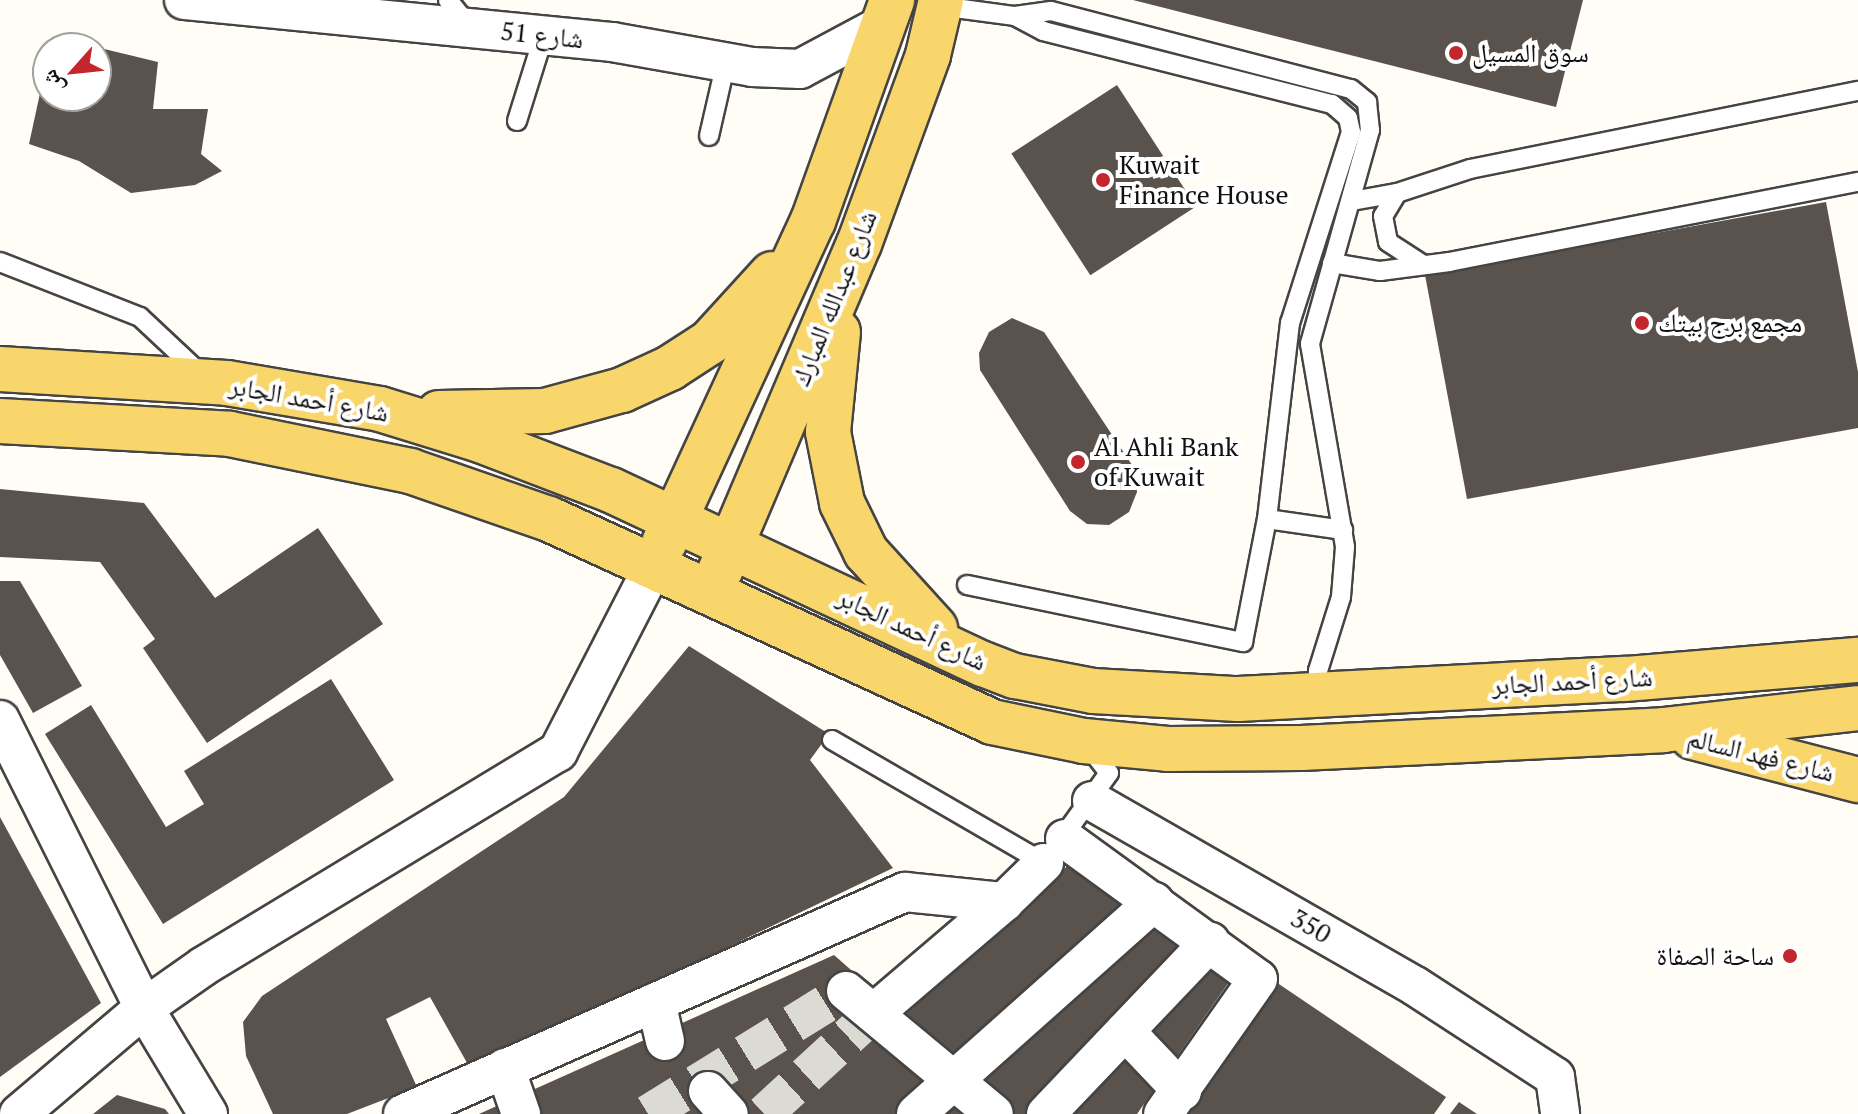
<!DOCTYPE html>
<meta charset="utf-8">
<style>
body{margin:0}
#map{position:relative;width:1858px;height:1114px;overflow:hidden;background:#fffdf5;font-family:"PT Serif","Noto Naskh Arabic",serif}
div>[style]{position:absolute}
[style*='--x']{left:calc(var(--x)*1px);top:calc(var(--y)*1px);width:calc(var(--w)*1px);rotate:calc(var(--a)*1deg)}
.building>*{inset:0;background:#5a524d;transform-origin:0 0}
.street-tunnel>*{height:38px;margin-top:-19px;transform-origin:0;background:repeating-linear-gradient(90deg,#dbdad3 0 38px,transparent 0 57px)}
.roads{filter:drop-shadow(2px 0 #444) drop-shadow(-2px 0 #444) drop-shadow(0 2px #444) drop-shadow(0 -2px #444)}
.lane>*{height:18px;margin:-9px;padding:0 9px;transform-origin:9px;border-radius:9px;background:#fff}
.street>*{height:38px;margin:-19px;padding:0 19px;transform-origin:19px;border-radius:19px;background:#fff}
.primary>*{height:44px;margin:-22px;padding:0 22px;transform-origin:22px;border-radius:22px;background:#f9d66b}
.dots>*{width:22px;height:22px;translate:-50% -50%;box-sizing:border-box;border:4px solid #fff;border-radius:50%}
span{translate:-50% -50%;white-space:nowrap;text-align:center;line-height:1.15;-webkit-text-stroke:8px #fff;paint-order:stroke}
.street-label{font-size:26px;color:#111}
.poi-label{font-size:26px;color:#111}
.left{translate:0 -50%;text-align:left}
.right{translate:-100% -50%;text-align:right}
.north{position:absolute;left:32px;top:32px;width:80px;height:80px;box-sizing:border-box;background:#fff;border:2px solid #a0a0a0;border-radius:50%;rotate:243deg;font-size:22px;font-weight:700;line-height:32px;text-align:center;color:#111}
.north::after{content:'';display:block;margin:auto;width:28px;height:36px;background:#c4262e;clip-path:polygon(50% 0,100% 100%,50% 72%,0 100%)}
</style>
<div id="map">
<div class="building">
<div style="clip-path:polygon(1133px 0,1583px 0,1556px 107px)"></div>
<div style="clip-path:polygon(52px 37px,94px 47px,94px 48px,49px 48px)"></div>
<div style="clip-path:polygon(96px 47px,158px 62px,153px 109px,208px 109px,201px 154px,222px 171px,195px 185px,131px 193px,79px 161px,29px 144px,47px 61px,48px 96px,96px 96px)"></div>
<div style="left:1117px;top:85px;width:145px;height:126px;rotate:57deg"></div>
<div style="clip-path:polygon(1826px 202px,1858px 372px,1858px 428px,1467px 499px,1425px 275px)"></div>
<div style="clip-path:polygon(1012px 318px,1044px 332px,1136px 471px,1137px 492px,1129px 512px,1109px 525px,1087px 524px,1070px 511px,980px 370px,979px 353px,989px 332px)"></div>
<div style="clip-path:polygon(0 489px,144px 503px,215px 598px,318px 528px,383px 624px,207px 743px,143px 648px,155px 639px,100px 562px,0 557px)"></div>
<div style="clip-path:polygon(0 581px,20px 581px,82px 686px,33px 713px,0 655px)"></div>
<div style="clip-path:polygon(689px 646px,829px 734px,810px 760px,893px 868px,471px 1070px,430px 997px,386px 1019px,417px 1087px,347px 1114px,273px 1114px,246px 1056px,243px 1022px,262px 996px,564px 797px)"></div>
<div style="clip-path:polygon(331px 679px,394px 780px,163px 924px,45px 734px,91px 705px,166px 827px,204px 804px,184px 771px)"></div>
<div style="clip-path:polygon(0 817px,101px 1003px,0 1077px)"></div>
<div style="clip-path:polygon(1073px 861px,1231px 979px,1137px 1114px,479px 1114px,834px 955px,900px 1013px)"></div>
<div style="clip-path:polygon(1270px 978px,1446px 1097px,1434px 1114px,1174px 1114px)"></div>
<div style="clip-path:polygon(117px 1095px,165px 1109px,169px 1114px,93px 1114px)"></div>
<div style="clip-path:polygon(1459px 1102px,1477px 1114px,1450px 1114px)"></div>
</div>
<div class="street-tunnel">
<div style="--x:648;--y:1114;--w:233;--a:-31.8"></div>
<div style="--x:764;--y:1114;--w:149;--a:-42.6"></div>
</div>
<div class="roads">
<div class="lane">
<div style="--x:448;--y:0;--w:33;--a:51"></div>
<div style="--x:940;--y:6;--w:76;--a:7.6"></div>
<div style="--x:1015;--y:16;--w:36;--a:-8"></div>
<div style="--x:1051;--y:11;--w:310;--a:14.6"></div>
<div style="--x:1351;--y:89;--w:21;--a:39"></div>
<div style="--x:1367;--y:102;--w:28;--a:84"></div>
<div style="--x:1370;--y:130;--w:222;--a:105.7"></div>
<div style="--x:1310;--y:344;--w:206;--a:80.2"></div>
<div style="--x:1345;--y:547;--w:50;--a:94.6"></div>
<div style="--x:1341;--y:597;--w:77;--a:107.3"></div>
<div style="--x:1318;--y:671;--w:24;--a:88"></div>
<div style="--x:1015;--y:16;--w:32;--a:28"></div>
<div style="--x:1043;--y:31;--w:298;--a:14.2"></div>
<div style="--x:1332;--y:104;--w:21;--a:41"></div>
<div style="--x:1348;--y:118;--w:14;--a:78"></div>
<div style="--x:1351;--y:132;--w:201;--a:107.7"></div>
<div style="--x:1290;--y:323;--w:197;--a:96.7"></div>
<div style="--x:517;--y:121;--w:90;--a:-72.6"></div>
<div style="--x:709;--y:136;--w:76;--a:-77.1"></div>
<div style="--x:1397;--y:193;--w:27;--a:121"></div>
<div style="--x:1383;--y:216;--w:26;--a:79"></div>
<div style="--x:1388;--y:242;--w:40;--a:32.9"></div>
<div style="--x:1352;--y:201;--w:46;--a:-10.1"></div>
<div style="--x:1397;--y:193;--w:77;--a:-18.2"></div>
<div style="--x:1470;--y:169;--w:396;--a:-11.4"></div>
<div style="--x:0;--y:262;--w:150;--a:21.4"></div>
<div style="--x:140;--y:317;--w:86;--a:43.1"></div>
<div style="--x:1332;--y:263;--w:49;--a:9.5"></div>
<div style="--x:1380;--y:271;--w:70;--a:-7.4"></div>
<div style="--x:1449;--y:262;--w:417;--a:-11.1"></div>
<div style="--x:967;--y:585;--w:282;--a:11.7"></div>
<div style="--x:1243;--y:642;--w:125;--a:-79"></div>
<div style="--x:1267;--y:519;--w:77;--a:8.2"></div>
<div style="--x:832;--y:740;--w:245;--a:30.1"></div>
<div style="--x:1044;--y:863;--w:111;--a:-54.2"></div>
<div style="--x:1109;--y:773;--w:34;--a:-128"></div>
</div>
<div class="street">
<div style="--x:184;--y:0;--w:430;--a:5.6"></div>
<div style="--x:612;--y:42;--w:142;--a:10.1"></div>
<div style="--x:752;--y:67;--w:48;--a:2.4"></div>
<div style="--x:800;--y:69;--w:98;--a:-28.1"></div>
<div style="--x:0;--y:720;--w:322;--a:63.4"></div>
<div style="--x:144;--y:1008;--w:124;--a:58.9"></div>
<div style="--x:1092;--y:801;--w:372;--a:29.8"></div>
<div style="--x:1415;--y:986;--w:167;--a:33"></div>
<div style="--x:1555;--y:1077;--w:37;--a:82"></div>
<div style="--x:1065;--y:839;--w:238;--a:36"></div>
<div style="--x:1258;--y:979;--w:165;--a:125.1"></div>
<div style="--x:846;--y:991;--w:192;--a:39.7"></div>
<div style="--x:656;--y:1002;--w:40;--a:77"></div>
<div style="--x:874;--y:1013;--w:171;--a:-40.5"></div>
<div style="--x:1125;--y:1031;--w:83;--a:46.5"></div>
<div style="--x:505;--y:1068;--w:49;--a:70.8"></div>
<div style="--x:708;--y:1091;--w:31;--a:48"></div>
<div style="--x:19;--y:1114;--w:164;--a:-40.3"></div>
<div style="--x:144;--y:1008;--w:73;--a:-35"></div>
<div style="--x:204;--y:966;--w:414;--a:-31.2"></div>
<div style="--x:558;--y:752;--w:210;--a:-62.8"></div>
<div style="--x:403;--y:1114;--w:549;--a:-23.86"></div>
<div style="--x:905;--y:892;--w:100;--a:5.8"></div>
<div style="--x:1004;--y:902;--w:56;--a:-44.3"></div>
<div style="--x:916;--y:1114;--w:319;--a:-41.7"></div>
<div style="--x:1046;--y:1114;--w:238;--a:-46.4"></div>
</div>
<div class="primary">
<div style="--x:838;--y:332;--w:100;--a:95.7"></div>
<div style="--x:828;--y:432;--w:72;--a:78.8"></div>
<div style="--x:842;--y:503;--w:55;--a:63.9"></div>
<div style="--x:866;--y:552;--w:103;--a:47.8"></div>
<div style="--x:0;--y:369;--w:227;--a:3.5"></div>
<div style="--x:227;--y:383;--w:155;--a:9.6"></div>
<div style="--x:380;--y:409;--w:105;--a:17.2"></div>
<div style="--x:480;--y:440;--w:140;--a:20.9"></div>
<div style="--x:611;--y:490;--w:411;--a:25.1"></div>
<div style="--x:983;--y:664;--w:34;--a:21"></div>
<div style="--x:1015;--y:676;--w:79;--a:10.9"></div>
<div style="--x:1093;--y:691;--w:145;--a:3.2"></div>
<div style="--x:1238;--y:699;--w:388;--a:-3"></div>
<div style="--x:1625;--y:679;--w:234;--a:-4.7"></div>
<div style="--x:439;--y:413;--w:106;--a:-1.1"></div>
<div style="--x:545;--y:411;--w:80;--a:-15.3"></div>
<div style="--x:622;--y:390;--w:53;--a:-24.6"></div>
<div style="--x:670;--y:368;--w:48;--a:-33"></div>
<div style="--x:710;--y:342;--w:92;--a:-47.6"></div>
<div style="--x:0;--y:421;--w:230;--a:3.2"></div>
<div style="--x:230;--y:434;--w:184;--a:11.6"></div>
<div style="--x:410;--y:471;--w:147;--a:19.1"></div>
<div style="--x:549;--y:519;--w:487;--a:24.6"></div>
<div style="--x:992;--y:722;--w:94;--a:11.7"></div>
<div style="--x:1084;--y:741;--w:84;--a:5.4"></div>
<div style="--x:1168;--y:749;--w:133;--a:-0.4"></div>
<div style="--x:1301;--y:748;--w:362;--a:-2.8"></div>
<div style="--x:1663;--y:730;--w:196;--a:-6.4"></div>
<div style="--x:664;--y:543;--w:355;--a:-65.2"></div>
<div style="--x:813;--y:221;--w:235;--a:-70.3"></div>
<div style="--x:720;--y:571;--w:355;--a:-67"></div>
<div style="--x:859;--y:244;--w:201;--a:-69.9"></div>
<div style="--x:928;--y:55;--w:57;--a:-76.7"></div>
<div style="--x:1693;--y:737;--w:171;--a:14.6"></div>
</div>
</div>
<div class="dots">
<div style="left:1456px;top:53px;background:#c4262e"></div>
<div style="left:1103px;top:180px;background:#c4262e"></div>
<div style="left:1642px;top:323px;background:#c4262e"></div>
<div style="left:1078px;top:462px;background:#c4262e"></div>
<div style="left:1790px;top:956px;background:#c4262e"></div>
</div>
<div class="street-label">
<span style="left:542px;top:35px;rotate:6deg">شارع 51</span>
<span style="left:834px;top:298px;rotate:-68deg">شارع عبدالله المبارك</span>
<span style="left:309px;top:399px;rotate:10deg">شارع أحمد الجابر</span>
<span style="left:912px;top:629px;rotate:25deg">شارع أحمد الجابر</span>
<span style="left:1572px;top:681px;rotate:-3deg">شارع أحمد الجابر</span>
<span style="left:1761px;top:755px;rotate:14deg">شارع فهد السالم</span>
<span style="left:1311px;top:926px;rotate:30deg">350</span>
</div>
<div class="poi-label">
<span class="left" style="left:1472px;top:53px">سوق المسيل</span>
<span class="left" style="left:1119px;top:180px">Kuwait<br>Finance House</span>
<span class="left" style="left:1658px;top:323px">مجمع برج بيتك</span>
<span class="left" style="left:1094px;top:462px">Al Ahli Bank<br>of Kuwait</span>
<span class="right" style="left:1774px;top:956px">ساحة الصفاة</span>
</div>
<div class="north">ش</div>
</div>
